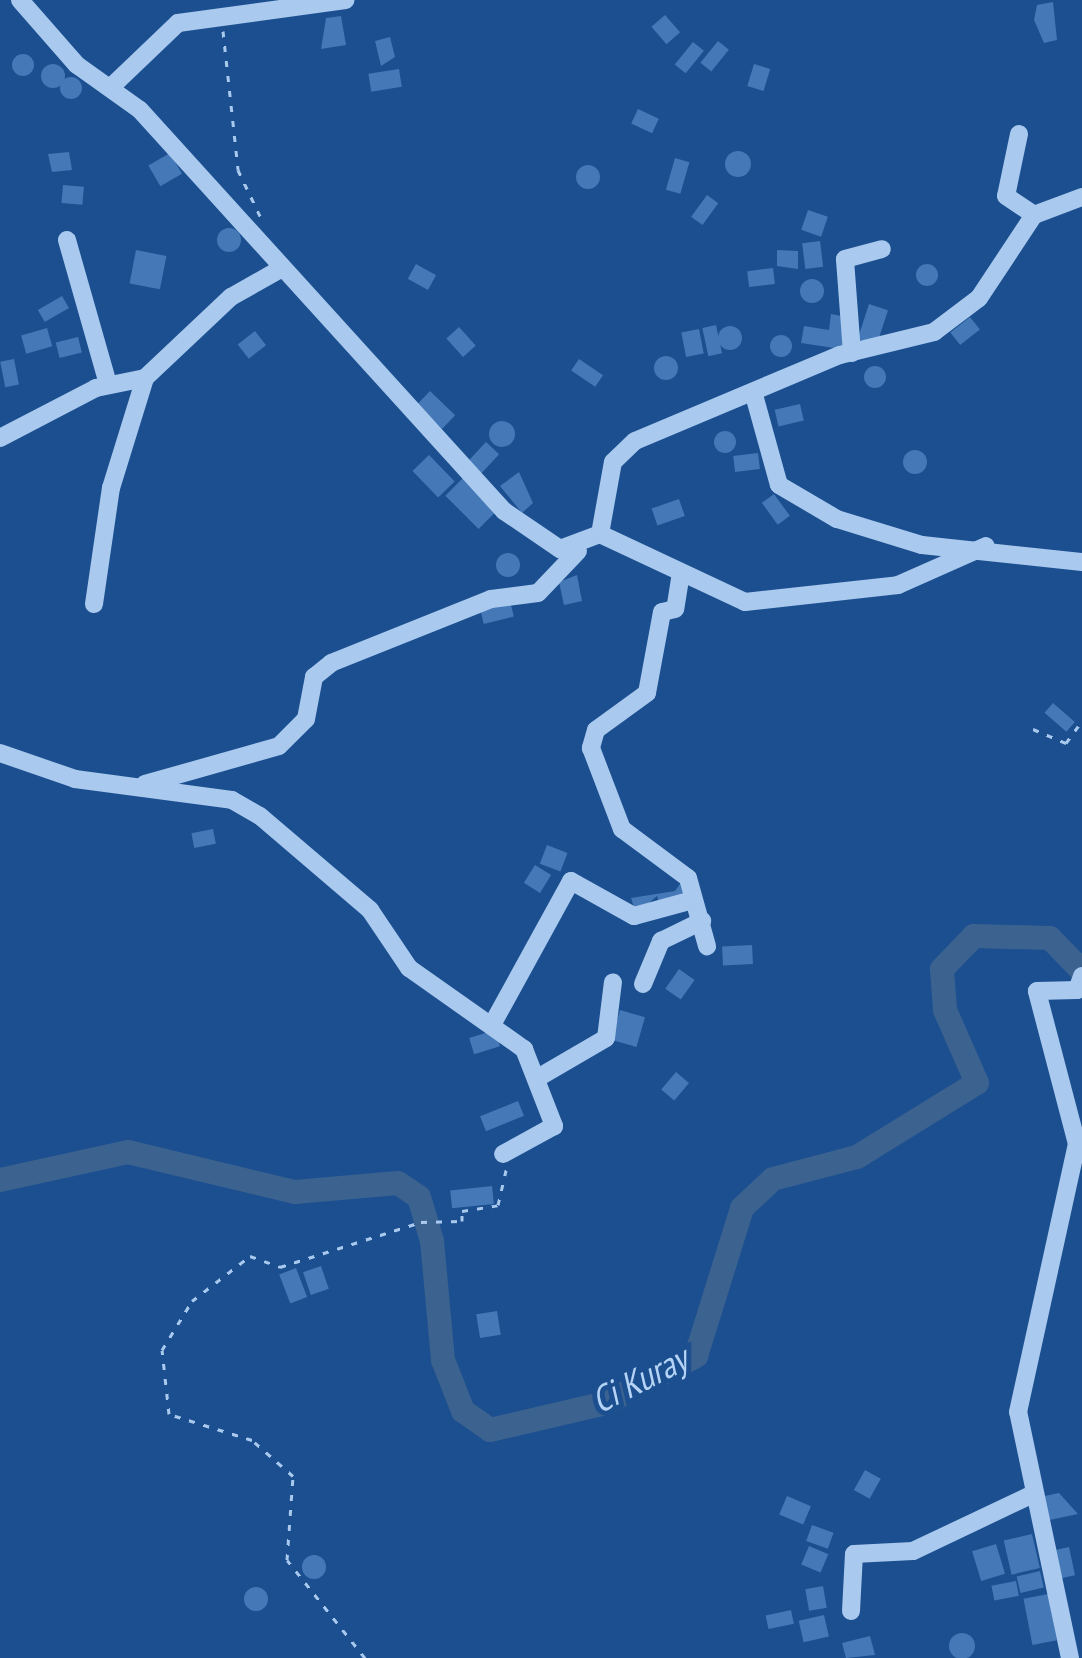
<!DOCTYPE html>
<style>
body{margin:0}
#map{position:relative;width:1082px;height:1658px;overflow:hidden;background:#1b4f8f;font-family:"PT Sans Narrow",sans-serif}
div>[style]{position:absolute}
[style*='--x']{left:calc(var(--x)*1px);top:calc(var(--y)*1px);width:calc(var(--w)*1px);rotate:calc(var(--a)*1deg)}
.river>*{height:24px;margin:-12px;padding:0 12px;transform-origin:12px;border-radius:12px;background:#3c6290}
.building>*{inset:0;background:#4478b7;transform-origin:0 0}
.round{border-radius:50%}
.path>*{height:3px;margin-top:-1.5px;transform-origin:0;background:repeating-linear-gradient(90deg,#a9c9ee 0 6px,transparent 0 15px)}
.minor>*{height:18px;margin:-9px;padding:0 9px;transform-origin:9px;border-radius:9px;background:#a9c9ee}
span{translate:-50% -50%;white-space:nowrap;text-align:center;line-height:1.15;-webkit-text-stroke:10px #1b4f8f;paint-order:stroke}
.water-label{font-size:36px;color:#b5d3f5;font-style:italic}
</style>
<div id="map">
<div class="river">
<div style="--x:0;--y:1180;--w:131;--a:-12.3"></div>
<div style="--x:128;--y:1152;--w:172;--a:13.5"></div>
<div style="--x:295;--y:1192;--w:103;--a:-5"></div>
<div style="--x:398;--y:1183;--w:25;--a:34"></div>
<div style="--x:419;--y:1197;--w:46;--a:73.5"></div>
<div style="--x:432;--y:1241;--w:120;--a:84.7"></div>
<div style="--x:443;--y:1360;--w:55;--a:68.6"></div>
<div style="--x:463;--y:1411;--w:33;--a:35"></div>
<div style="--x:490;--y:1430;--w:119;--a:-13.1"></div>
<div style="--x:606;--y:1403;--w:102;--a:-27.6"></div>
<div style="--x:696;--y:1356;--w:155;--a:-72.7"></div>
<div style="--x:742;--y:1208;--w:42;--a:-43.1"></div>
<div style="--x:773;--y:1179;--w:87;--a:-14.7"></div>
<div style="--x:857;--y:1157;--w:141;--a:-31.7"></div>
<div style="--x:977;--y:1083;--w:80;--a:-113.7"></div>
<div style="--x:945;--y:1010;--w:41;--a:-94.2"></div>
<div style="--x:942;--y:969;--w:46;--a:-45.9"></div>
<div style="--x:974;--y:936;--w:76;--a:1.5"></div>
<div style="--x:1050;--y:938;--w:46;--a:45.9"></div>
</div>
<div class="building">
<div style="clip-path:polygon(1053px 2px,1057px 40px,1044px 43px,1034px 20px,1037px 5px)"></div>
<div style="left:665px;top:15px;width:23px;height:18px;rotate:49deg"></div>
<div style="clip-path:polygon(341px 16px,346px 45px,321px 49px,326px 18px)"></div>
<div style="clip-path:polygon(390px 37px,395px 57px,381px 66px,375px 41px)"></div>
<div style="left:718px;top:41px;width:14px;height:28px;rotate:39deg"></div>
<div style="left:693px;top:42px;width:14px;height:29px;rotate:39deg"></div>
<div class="round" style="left:12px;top:54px;width:22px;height:22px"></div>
<div class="round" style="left:41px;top:64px;width:24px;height:24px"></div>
<div style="left:754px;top:64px;width:17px;height:23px;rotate:17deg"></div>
<div style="left:399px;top:69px;width:18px;height:31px;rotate:81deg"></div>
<div class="round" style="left:60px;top:77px;width:22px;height:22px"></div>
<div style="left:638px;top:109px;width:23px;height:16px;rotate:25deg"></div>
<div class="round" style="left:725px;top:151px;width:26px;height:26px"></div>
<div style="clip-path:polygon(69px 152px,72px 170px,52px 172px,48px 154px)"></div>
<div style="left:170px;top:153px;width:24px;height:25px;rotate:60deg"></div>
<div style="left:675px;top:158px;width:15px;height:33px;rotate:16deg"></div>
<div class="round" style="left:576px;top:165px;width:24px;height:24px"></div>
<div style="left:63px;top:185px;width:21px;height:18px;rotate:5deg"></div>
<div style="left:707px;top:195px;width:14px;height:27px;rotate:36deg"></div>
<div style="left:808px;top:210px;width:21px;height:21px;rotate:19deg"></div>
<div class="round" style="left:217px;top:228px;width:24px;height:24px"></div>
<div style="left:820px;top:241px;width:26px;height:18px;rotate:83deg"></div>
<div style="left:136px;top:250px;width:31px;height:34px;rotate:11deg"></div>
<div style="clip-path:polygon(777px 250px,798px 251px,798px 269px,777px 266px)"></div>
<div class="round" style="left:916px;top:264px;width:22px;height:22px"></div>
<div style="left:416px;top:264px;width:23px;height:17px;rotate:29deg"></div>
<div style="left:773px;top:268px;width:16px;height:26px;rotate:83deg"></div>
<div class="round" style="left:800px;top:279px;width:24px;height:24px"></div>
<div style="left:62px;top:296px;width:14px;height:28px;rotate:60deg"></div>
<div style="left:869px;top:304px;width:20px;height:37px;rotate:18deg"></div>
<div style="clip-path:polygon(831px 314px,852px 318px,847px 350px,801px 343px,804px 326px,829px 330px)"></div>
<div style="left:970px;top:317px;width:16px;height:25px;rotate:52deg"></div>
<div style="left:716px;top:325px;width:29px;height:14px;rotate:78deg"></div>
<div class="round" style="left:718px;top:326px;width:24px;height:24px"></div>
<div style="left:459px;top:327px;width:25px;height:17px;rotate:48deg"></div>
<div style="left:47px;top:328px;width:19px;height:27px;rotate:74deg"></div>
<div style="left:699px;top:329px;width:25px;height:18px;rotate:79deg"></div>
<div style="left:255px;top:331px;width:18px;height:22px;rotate:52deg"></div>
<div class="round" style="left:770px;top:335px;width:22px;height:22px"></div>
<div style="left:78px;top:337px;width:16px;height:23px;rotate:76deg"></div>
<div class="round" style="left:654px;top:356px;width:24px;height:24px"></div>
<div style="left:14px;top:359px;width:26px;height:14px;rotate:79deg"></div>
<div style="left:579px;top:359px;width:29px;height:14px;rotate:34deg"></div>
<div class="round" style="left:864px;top:366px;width:22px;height:22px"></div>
<div style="left:430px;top:391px;width:35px;height:19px;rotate:44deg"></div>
<div style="left:800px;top:404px;width:17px;height:26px;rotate:77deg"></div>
<div class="round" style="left:489px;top:421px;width:26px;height:26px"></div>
<div class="round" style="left:714px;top:431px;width:22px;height:22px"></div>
<div style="left:486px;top:442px;width:18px;height:27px;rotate:43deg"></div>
<div class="round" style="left:903px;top:450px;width:24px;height:24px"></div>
<div style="left:758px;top:453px;width:16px;height:25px;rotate:83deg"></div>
<div style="left:429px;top:455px;width:37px;height:23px;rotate:46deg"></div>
<div style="clip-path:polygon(519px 472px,533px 503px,522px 513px,500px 486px)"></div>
<div style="left:463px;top:478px;width:47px;height:25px;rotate:45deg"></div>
<div style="left:774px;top:494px;width:27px;height:15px;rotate:54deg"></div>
<div style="left:679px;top:499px;width:18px;height:29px;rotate:71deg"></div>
<div class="round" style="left:496px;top:553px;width:24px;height:24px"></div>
<div style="clip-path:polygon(577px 575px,582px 601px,564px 605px,559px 582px)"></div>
<div style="left:510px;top:601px;width:16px;height:31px;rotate:76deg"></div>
<div style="left:1053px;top:703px;width:29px;height:13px;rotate:41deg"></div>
<div style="left:213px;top:829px;width:15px;height:22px;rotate:79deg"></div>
<div style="left:547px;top:845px;width:22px;height:20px;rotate:21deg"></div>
<div style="left:535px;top:865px;width:19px;height:21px;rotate:32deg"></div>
<div style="clip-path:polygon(684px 878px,689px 899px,661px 909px,657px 896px,636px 914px,631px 898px,675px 891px)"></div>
<div style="left:752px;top:945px;width:19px;height:30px;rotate:87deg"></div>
<div style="left:679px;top:969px;width:19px;height:24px;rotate:35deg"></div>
<div style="left:620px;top:1010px;width:26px;height:31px;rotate:16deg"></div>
<div style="left:495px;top:1030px;width:17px;height:27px;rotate:73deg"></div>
<div style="left:676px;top:1072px;width:17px;height:23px;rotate:40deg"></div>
<div style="left:518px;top:1101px;width:16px;height:41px;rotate:68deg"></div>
<div style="left:492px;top:1186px;width:18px;height:42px;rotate:84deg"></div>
<div style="left:321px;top:1266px;width:24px;height:19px;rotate:71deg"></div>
<div style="left:296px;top:1268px;width:31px;height:18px;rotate:69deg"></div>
<div style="left:497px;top:1311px;width:24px;height:21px;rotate:81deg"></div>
<div style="left:865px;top:1470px;width:18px;height:23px;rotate:29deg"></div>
<div style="clip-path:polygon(1059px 1493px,1078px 1514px,1045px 1521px,1040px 1497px)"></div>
<div style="left:787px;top:1496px;width:26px;height:20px;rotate:23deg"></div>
<div style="left:812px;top:1525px;width:23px;height:17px;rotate:20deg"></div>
<div style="left:1032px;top:1534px;width:35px;height:29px;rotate:77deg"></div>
<div style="left:996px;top:1544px;width:31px;height:25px;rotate:73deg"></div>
<div style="left:809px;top:1546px;width:21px;height:20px;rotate:23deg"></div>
<div style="left:1069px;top:1547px;width:29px;height:20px;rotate:78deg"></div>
<div class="round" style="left:302px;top:1555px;width:24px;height:24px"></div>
<div style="left:1040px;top:1571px;width:17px;height:24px;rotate:77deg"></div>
<div style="left:1016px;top:1581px;width:15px;height:25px;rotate:79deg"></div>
<div style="left:823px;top:1586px;width:22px;height:18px;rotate:80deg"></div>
<div class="round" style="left:244px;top:1587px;width:24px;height:24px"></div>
<div style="left:1048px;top:1594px;width:47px;height:25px;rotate:79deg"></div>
<div style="left:791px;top:1610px;width:14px;height:26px;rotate:78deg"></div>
<div style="left:824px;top:1615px;width:22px;height:26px;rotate:77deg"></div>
<div class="round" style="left:949px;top:1633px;width:26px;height:26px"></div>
<div style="clip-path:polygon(870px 1636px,875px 1655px,846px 1658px,842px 1643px)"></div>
</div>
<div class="path">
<div style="--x:223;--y:31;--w:140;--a:83.8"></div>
<div style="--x:238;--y:170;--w:53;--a:64.4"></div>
<div style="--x:1033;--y:729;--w:36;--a:23"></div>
<div style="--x:1066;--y:743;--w:27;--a:-54"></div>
<div style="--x:365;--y:1658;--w:125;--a:-128.5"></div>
<div style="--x:287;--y:1560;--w:84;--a:-85.9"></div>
<div style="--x:293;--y:1476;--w:55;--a:-138.7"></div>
<div style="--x:252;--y:1440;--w:87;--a:-162.6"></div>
<div style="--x:169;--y:1414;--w:64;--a:-96.2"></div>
<div style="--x:162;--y:1350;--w:57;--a:-58.5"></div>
<div style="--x:192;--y:1301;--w:73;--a:-37.8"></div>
<div style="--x:250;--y:1256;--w:32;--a:20"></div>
<div style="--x:280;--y:1267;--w:148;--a:-17.7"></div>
<div style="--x:421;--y:1222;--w:41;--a:-1.4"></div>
<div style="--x:462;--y:1221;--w:10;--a:-90"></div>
<div style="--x:462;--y:1211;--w:36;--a:-9"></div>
<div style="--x:498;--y:1205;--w:39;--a:-77"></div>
</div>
<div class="minor">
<div style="--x:20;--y:0;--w:86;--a:48.8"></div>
<div style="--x:77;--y:65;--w:77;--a:35.5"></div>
<div style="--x:140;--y:110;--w:542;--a:47.77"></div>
<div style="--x:504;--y:511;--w:68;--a:34.2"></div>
<div style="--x:560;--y:549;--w:43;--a:-20.6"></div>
<div style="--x:600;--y:534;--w:73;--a:-79.8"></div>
<div style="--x:613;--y:462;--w:30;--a:-44"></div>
<div style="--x:635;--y:441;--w:222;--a:-22.8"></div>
<div style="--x:840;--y:355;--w:97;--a:-13.7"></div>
<div style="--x:934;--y:332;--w:56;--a:-37.1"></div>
<div style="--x:979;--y:298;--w:100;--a:-56.5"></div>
<div style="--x:1034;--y:215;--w:51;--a:-20.6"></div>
<div style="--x:110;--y:88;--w:94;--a:-43.7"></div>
<div style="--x:178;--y:23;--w:169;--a:-7.8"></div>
<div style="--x:1019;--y:134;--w:63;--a:101.8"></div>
<div style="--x:1006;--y:196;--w:34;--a:34"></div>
<div style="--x:67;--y:240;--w:150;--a:74.1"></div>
<div style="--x:852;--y:353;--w:94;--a:-94.3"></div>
<div style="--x:845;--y:259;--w:38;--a:-15"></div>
<div style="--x:754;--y:395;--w:93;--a:74.5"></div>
<div style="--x:779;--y:485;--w:67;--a:30.4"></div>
<div style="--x:837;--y:519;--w:89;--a:17"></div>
<div style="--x:922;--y:545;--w:161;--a:6.1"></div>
<div style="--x:0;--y:438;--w:108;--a:-27.5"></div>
<div style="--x:96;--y:388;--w:50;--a:-11.5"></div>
<div style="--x:145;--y:378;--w:118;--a:-43.3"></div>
<div style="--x:231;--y:297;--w:53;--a:-29.5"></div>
<div style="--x:600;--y:534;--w:160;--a:25.1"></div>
<div style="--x:745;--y:602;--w:154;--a:-6.3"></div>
<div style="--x:898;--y:585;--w:96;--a:-23.9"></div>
<div style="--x:680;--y:579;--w:30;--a:99"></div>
<div style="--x:675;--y:609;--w:13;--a:167"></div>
<div style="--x:662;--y:612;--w:82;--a:100.5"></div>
<div style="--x:647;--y:693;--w:63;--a:144"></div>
<div style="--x:596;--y:730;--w:19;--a:106"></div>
<div style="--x:591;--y:748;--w:87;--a:69.1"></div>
<div style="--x:622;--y:829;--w:82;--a:36.6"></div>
<div style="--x:688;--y:878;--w:71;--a:74.4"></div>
<div style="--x:94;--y:604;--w:117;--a:-81.7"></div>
<div style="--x:111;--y:488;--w:115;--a:-72.8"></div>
<div style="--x:0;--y:753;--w:79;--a:19.1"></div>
<div style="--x:75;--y:779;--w:158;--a:7.6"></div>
<div style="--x:232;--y:800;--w:32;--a:30"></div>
<div style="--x:260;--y:816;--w:145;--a:40.5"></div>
<div style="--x:370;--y:910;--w:70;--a:56.1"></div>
<div style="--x:409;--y:968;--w:141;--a:35.2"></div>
<div style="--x:524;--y:1049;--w:83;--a:68.7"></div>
<div style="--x:554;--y:1126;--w:58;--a:151.2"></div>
<div style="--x:145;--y:784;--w:139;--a:-15.8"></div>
<div style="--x:279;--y:746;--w:38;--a:-45"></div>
<div style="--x:306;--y:719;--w:43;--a:-79.2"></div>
<div style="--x:314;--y:677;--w:22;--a:-39"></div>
<div style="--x:331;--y:663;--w:172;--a:-21.8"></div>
<div style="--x:491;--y:599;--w:47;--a:-7.3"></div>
<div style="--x:538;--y:593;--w:58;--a:-46.4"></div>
<div style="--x:643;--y:984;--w:47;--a:-67.3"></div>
<div style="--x:661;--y:941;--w:46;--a:-26"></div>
<div style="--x:493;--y:1023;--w:162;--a:-61.2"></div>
<div style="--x:571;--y:881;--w:72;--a:29.1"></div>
<div style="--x:634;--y:916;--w:61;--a:-15.2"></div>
<div style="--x:541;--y:1076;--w:75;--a:-30.3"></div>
<div style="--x:606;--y:1038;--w:56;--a:-82.9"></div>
<div style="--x:851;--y:1611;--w:57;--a:-87"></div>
<div style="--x:854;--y:1554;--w:59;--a:-2.9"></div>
<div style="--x:913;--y:1551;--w:128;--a:-25.4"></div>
<div style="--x:1070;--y:1658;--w:251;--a:-101.9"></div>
<div style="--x:1018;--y:1412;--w:274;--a:-77.6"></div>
<div style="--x:1077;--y:1144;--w:158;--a:-104.7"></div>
<div style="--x:1037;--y:991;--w:40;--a:-1.4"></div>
<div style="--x:1077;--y:990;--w:15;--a:-70"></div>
</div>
<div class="water-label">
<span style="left:639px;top:1379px;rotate:-27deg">Ci Kuray</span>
</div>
</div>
